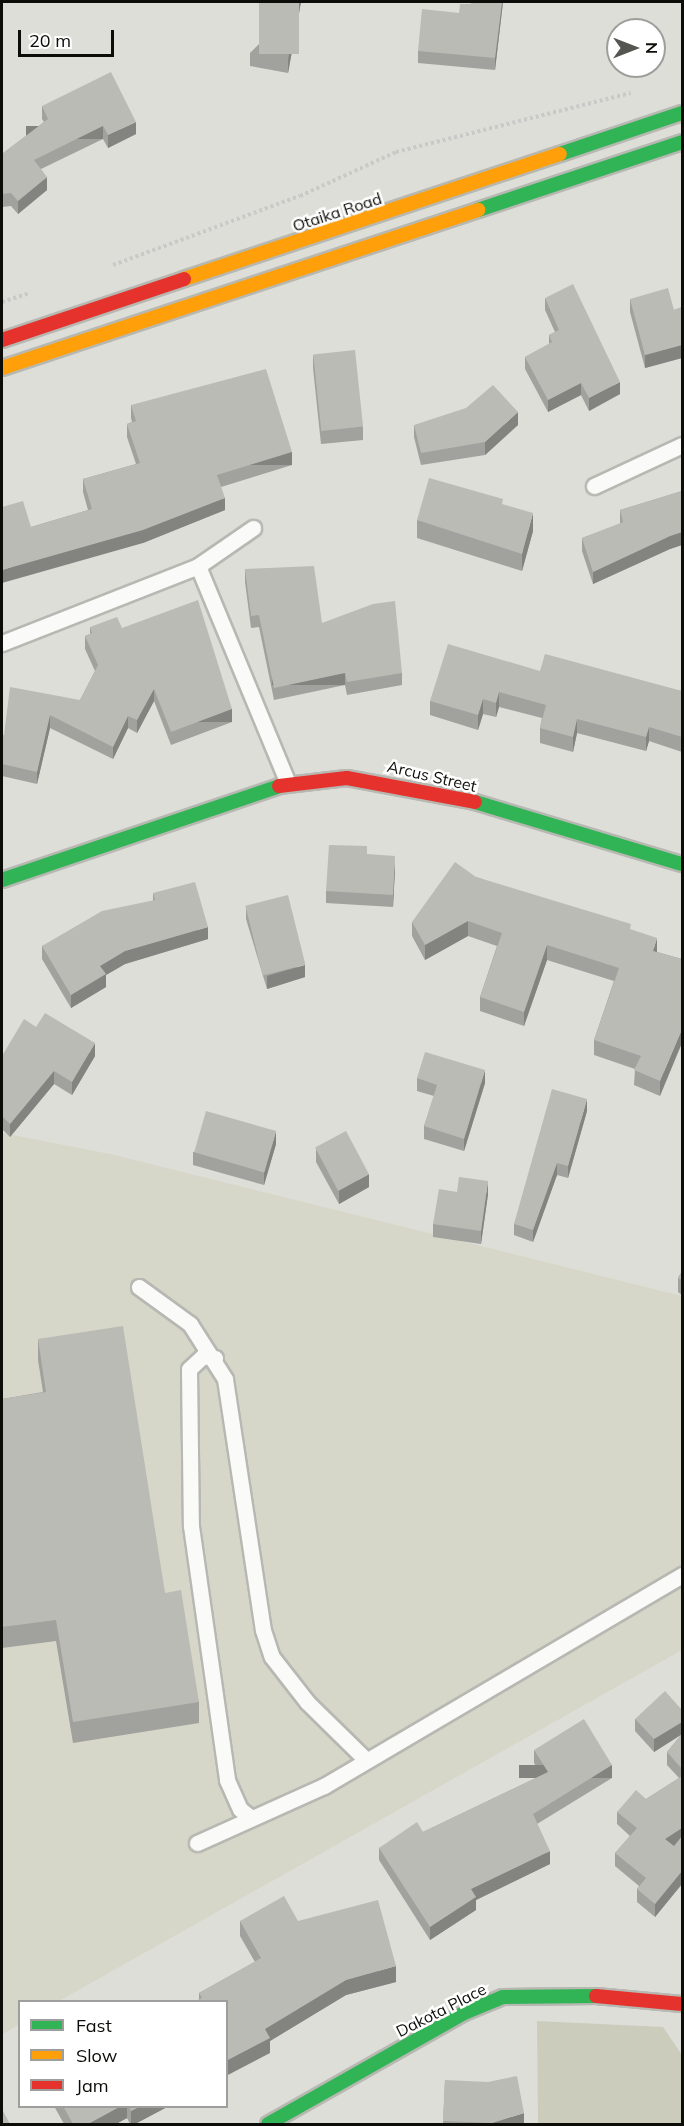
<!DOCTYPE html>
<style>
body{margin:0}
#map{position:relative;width:684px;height:2126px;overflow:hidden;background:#deded8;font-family:Mulish,sans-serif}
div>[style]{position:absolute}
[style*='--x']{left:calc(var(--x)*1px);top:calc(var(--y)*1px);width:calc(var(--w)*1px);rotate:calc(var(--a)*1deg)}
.built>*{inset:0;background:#d6d7c9}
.green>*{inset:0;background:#cbccbc}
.path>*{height:4px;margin-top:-2px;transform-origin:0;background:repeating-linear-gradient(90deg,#c9cac7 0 3px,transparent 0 6px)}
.roads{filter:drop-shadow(2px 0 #b7b8b2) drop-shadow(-2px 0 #b7b8b2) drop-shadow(0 2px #b7b8b2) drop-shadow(0 -2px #b7b8b2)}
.lane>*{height:15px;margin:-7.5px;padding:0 7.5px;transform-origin:7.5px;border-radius:7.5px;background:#fafaf9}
.fast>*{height:14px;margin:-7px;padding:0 7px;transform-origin:7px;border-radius:7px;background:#30b455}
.slow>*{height:14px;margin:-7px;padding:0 7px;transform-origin:7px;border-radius:7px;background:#ff9f0a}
.jam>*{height:14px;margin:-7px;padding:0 7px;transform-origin:7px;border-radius:7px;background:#e5322d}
.wall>*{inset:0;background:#a1a19d}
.shaded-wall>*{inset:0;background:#83837f;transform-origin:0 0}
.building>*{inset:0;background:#bbbbb6;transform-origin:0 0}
span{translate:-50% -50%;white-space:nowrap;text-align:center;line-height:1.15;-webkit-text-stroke:5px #fff;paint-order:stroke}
.street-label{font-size:16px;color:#0c0d08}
.frame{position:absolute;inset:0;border:3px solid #0c0d08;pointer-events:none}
.legend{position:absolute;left:18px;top:2000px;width:210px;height:108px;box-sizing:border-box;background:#fff;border:2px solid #9e9e9c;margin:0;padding:8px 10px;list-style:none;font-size:18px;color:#0c0d08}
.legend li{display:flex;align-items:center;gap:12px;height:30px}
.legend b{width:30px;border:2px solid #9e9e9c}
.north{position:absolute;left:606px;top:18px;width:60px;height:60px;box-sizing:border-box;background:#fff;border:2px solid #9e9e9c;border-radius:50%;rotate:90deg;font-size:16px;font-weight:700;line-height:24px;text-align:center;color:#0c0d08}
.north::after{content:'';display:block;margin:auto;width:21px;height:27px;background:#565651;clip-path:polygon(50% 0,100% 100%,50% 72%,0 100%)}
.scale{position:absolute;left:18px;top:30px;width:96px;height:27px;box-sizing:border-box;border:3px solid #0c0d08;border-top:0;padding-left:8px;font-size:18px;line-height:21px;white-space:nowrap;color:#0c0d08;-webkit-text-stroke:4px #fff;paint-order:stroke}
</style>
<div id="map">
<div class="built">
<div style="clip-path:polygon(2px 1133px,110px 1154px,682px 1296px,682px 1650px,59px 2001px,20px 2002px,19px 2024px,2px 2035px)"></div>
</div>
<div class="green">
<div style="clip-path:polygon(537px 2021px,663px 2027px,682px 2055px,682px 2124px,538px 2124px)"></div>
</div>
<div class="path">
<div style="--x:113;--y:265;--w:199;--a:-20.3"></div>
<div style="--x:300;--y:196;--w:106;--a:-24.6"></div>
<div style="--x:396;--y:152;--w:242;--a:-14.1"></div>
<div style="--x:2;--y:302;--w:28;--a:-18"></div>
</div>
<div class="roads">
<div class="lane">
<div style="--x:594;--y:486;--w:97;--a:-25"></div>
<div style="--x:198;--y:566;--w:235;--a:67.5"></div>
<div style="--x:2;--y:643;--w:211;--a:-21.4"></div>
<div style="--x:198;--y:566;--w:67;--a:-34.6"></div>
<div style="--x:139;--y:1287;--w:63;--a:36"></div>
<div style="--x:190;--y:1324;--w:65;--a:57.5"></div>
<div style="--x:225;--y:1379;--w:254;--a:81.4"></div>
<div style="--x:263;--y:1630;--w:28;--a:72"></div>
<div style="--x:272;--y:1657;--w:57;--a:52.1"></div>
<div style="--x:307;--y:1702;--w:83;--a:44.5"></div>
<div style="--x:215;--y:1358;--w:12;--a:-171"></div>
<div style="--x:203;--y:1356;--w:19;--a:137"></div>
<div style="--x:189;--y:1369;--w:157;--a:89.3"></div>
<div style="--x:191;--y:1526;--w:257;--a:81.9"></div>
<div style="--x:227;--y:1780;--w:32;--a:66"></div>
<div style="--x:240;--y:1809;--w:13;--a:39"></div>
<div style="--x:197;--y:1843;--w:139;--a:-24.2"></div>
<div style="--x:324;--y:1786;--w:416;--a:-30.5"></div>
</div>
<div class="fast">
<div style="--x:560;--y:154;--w:129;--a:-18.6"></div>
<div style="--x:478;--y:210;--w:215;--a:-18.4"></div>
<div style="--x:475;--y:802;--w:216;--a:16.7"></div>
<div style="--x:2;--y:880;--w:293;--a:-18.7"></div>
<div style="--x:268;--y:2124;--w:225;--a:-29.5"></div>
<div style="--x:464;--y:2013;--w:42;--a:-22.3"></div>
<div style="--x:503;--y:1997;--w:93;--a:-0.6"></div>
</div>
<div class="slow">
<div style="--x:184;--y:279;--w:396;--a:-18.4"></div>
<div style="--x:2;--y:368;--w:502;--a:-18.36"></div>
</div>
<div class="jam">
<div style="--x:2;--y:340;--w:192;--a:-18.5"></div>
<div style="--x:279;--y:786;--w:68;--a:-6.7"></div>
<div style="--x:347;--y:778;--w:130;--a:10.6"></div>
<div style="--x:596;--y:1996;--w:86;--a:5.3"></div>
</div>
</div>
<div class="wall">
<div style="clip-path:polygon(301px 2px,288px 73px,250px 66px,250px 53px)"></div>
<div style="clip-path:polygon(471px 2px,503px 2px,495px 70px,418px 63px,418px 51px,459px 13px,471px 4px)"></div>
<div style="clip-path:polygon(42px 106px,136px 134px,108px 148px,103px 139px,41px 169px,47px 190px,18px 214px,11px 206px,2px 207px,2px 154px,44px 122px,42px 119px)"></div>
<div style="clip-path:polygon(545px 298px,620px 394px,589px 411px,581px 395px,548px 412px,525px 369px,525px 357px,549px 344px,549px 335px,555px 332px,545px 310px)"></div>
<div style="clip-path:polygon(630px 299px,674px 310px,682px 307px,682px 358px,645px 368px,630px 312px)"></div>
<div style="clip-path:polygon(313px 355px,363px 427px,363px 440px,321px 444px,313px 368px)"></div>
<div style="clip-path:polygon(131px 405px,292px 465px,221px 487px,225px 510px,143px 543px,31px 527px,88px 510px,83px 492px,83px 479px,136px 464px,127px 437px,127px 424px,132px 422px,131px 418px)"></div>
<div style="clip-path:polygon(414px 425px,518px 425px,485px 455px,421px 465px,414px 437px)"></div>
<div style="clip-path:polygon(682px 491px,682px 545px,670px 549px,593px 584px,582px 551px,582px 538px,620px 524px,620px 510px)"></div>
<div style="clip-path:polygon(417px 520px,533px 531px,522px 571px,417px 538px)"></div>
<div style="clip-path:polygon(245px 569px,322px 623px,402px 673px,402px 685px,347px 695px,345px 685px,274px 700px,259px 627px,251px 628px,245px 582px)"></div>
<div style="clip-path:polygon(90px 627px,122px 628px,232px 722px,171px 745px,154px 701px,137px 733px,128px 728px,113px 759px,50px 728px,37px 784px,2px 776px,2px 736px,80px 700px,95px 671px,85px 649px,85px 636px,90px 634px)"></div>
<div style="clip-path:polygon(540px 671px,682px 691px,682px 752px,649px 741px,646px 751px,577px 733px,573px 752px,540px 743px,540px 728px,542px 718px,499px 707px,496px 717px,483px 714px,478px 730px,430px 715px,430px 701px)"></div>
<div style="clip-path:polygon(367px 854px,395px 869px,393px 907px,326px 903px,326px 891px)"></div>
<div style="clip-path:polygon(476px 877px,631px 930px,657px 952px,682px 959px,660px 1096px,634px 1085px,635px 1069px,594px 1055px,594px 1040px,614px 981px,547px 960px,524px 1026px,480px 1011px,480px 997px,497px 946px,468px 936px,425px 960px,412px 936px,412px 922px)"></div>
<div style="clip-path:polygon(153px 893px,208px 939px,125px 964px,106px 975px,106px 987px,71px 1008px,42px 959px,42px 946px,153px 901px)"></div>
<div style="clip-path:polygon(246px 907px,305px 977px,267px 989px,246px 919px)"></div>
<div style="clip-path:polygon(36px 1027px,95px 1056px,72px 1095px,54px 1084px,10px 1137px,2px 1129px,2px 1056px)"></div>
<div style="clip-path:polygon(417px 1078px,485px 1083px,464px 1151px,424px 1139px,424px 1126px,434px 1096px,417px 1091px)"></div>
<div style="clip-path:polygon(587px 1111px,568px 1178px,557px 1175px,533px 1242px,514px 1235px,514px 1224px)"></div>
<div style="clip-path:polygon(276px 1144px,264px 1185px,193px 1165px,193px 1152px)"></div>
<div style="clip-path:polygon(316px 1149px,369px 1187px,339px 1204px,316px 1162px)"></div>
<div style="clip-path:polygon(457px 1192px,488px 1194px,481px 1244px,433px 1237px,433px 1224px)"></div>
<div style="clip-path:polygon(682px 1271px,682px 1295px,678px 1292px,678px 1278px)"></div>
<div style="clip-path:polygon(38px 1339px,165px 1593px,199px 1702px,199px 1723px,73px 1743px,56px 1641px,2px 1648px,2px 1399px,43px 1392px,38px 1360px)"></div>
<div style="clip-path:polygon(682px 1710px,682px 1884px,655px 1917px,637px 1902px,637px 1889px,639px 1886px,615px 1866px,615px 1853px,630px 1836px,617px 1824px,617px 1812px,646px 1799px,679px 1778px,667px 1765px,667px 1752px,681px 1735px,654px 1752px,635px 1731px,635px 1719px)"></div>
<div style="clip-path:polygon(534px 1750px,612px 1778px,537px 1824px,550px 1864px,476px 1900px,476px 1910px,430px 1940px,379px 1860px,379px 1848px,423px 1832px,542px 1775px,534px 1763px)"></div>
<div style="clip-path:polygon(240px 1921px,298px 1921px,396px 1982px,346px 1995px,270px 2041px,270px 2053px,199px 2000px,199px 1993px,255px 1962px,240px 1936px)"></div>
<div style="clip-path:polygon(445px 2080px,524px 2124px,443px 2124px)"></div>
<div style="clip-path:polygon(54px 2106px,169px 2106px,135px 2124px,130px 2124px,127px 2118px,116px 2124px,64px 2124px)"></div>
</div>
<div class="shaded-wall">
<div style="clip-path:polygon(299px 2px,301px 2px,288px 73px,288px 60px)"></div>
<div style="clip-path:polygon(502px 2px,503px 2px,495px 70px,495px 58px)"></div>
<div style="clip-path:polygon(136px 122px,136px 134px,108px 148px,108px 135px)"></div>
<div style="left:103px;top:126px;width:13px;height:77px;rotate:90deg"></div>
<div style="clip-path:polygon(47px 177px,47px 190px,18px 214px,18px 201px)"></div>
<div style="clip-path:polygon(682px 345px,682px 358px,645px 368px,645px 355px)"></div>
<div style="clip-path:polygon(620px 382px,620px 394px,589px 411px,589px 398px)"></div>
<div style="clip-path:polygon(581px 383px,581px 395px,548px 412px,548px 400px)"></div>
<div style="clip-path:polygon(518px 412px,518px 425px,485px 455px,485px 442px)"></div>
<div style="left:292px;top:452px;width:13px;height:78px;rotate:90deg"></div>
<div style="clip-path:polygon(225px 498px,225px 510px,143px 543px,2px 583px,2px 570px)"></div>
<div style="clip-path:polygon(533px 513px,533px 531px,522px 571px,522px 554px)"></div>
<div style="clip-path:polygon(682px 532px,682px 545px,670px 549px,593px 584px,593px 572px,670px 536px)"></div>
<div style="left:345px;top:673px;width:12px;height:73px;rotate:90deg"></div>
<div style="clip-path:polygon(154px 689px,154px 701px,137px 733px,137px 720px)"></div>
<div style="clip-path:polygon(499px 692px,499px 707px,496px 717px,496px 703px)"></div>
<div style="clip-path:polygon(483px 699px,483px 714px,478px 730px,478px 715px)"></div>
<div style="left:232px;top:709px;width:13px;height:65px;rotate:90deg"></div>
<div style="clip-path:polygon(50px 715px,50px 728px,37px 784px,37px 772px)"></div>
<div style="clip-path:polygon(128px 716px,128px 728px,113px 759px,113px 747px)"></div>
<div style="clip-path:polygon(577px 719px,577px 733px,573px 752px,573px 737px)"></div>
<div style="clip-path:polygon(649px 727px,649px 741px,646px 751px,646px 737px)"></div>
<div style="clip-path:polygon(395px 856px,395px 869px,393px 907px,393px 895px)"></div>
<div style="clip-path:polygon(468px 921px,468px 936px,425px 960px,425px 945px)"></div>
<div style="clip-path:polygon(208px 927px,208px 939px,125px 964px,106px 975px,106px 987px,71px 1008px,71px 995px,100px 966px,125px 951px)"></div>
<div style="clip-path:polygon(657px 938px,657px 953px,653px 951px)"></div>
<div style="clip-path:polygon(547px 945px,547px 960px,524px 1026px,524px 1012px)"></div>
<div style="clip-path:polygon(305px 965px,305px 977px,267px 989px,267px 976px)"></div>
<div style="clip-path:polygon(682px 1029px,682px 1043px,660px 1096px,660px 1081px)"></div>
<div style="clip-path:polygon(95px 1043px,95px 1056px,72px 1095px,72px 1082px)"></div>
<div style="clip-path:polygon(485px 1070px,485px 1083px,464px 1151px,464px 1139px)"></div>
<div style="clip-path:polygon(54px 1071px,54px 1084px,10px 1137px,10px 1124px)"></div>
<div style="clip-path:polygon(587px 1099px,587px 1111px,568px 1178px,568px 1166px)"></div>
<div style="clip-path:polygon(276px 1131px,276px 1144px,264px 1185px,264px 1172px)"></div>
<div style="clip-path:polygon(557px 1163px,557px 1175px,533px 1242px,533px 1230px)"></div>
<div style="clip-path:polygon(369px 1174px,369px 1187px,339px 1204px,339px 1191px)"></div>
<div style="clip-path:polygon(488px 1181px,488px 1194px,481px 1244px,481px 1231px)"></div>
<div style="clip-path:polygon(682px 1722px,682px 1734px,654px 1752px,654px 1739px)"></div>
<div style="left:612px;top:1765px;width:13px;height:93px;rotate:90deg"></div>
<div style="clip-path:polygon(682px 1828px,682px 1841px,665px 1851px,665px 1839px)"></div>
<div style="clip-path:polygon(550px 1851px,550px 1864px,476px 1900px,476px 1910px,430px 1940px,430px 1927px,471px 1889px)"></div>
<div style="clip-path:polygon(682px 1871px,682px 1884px,655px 1917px,655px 1904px)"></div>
<div style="clip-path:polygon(396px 1966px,396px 1982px,346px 1995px,270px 2041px,270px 2053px,226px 2076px,226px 2061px,265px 2029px,346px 1980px)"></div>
<div style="clip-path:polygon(121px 2106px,127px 2106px,127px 2118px,116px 2124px,88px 2124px)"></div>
<div style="clip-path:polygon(141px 2106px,169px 2106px,135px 2124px,131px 2124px,131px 2111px)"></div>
<div style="clip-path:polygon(524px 2113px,524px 2124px,492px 2124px,492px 2123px)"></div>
</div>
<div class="building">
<div style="left:259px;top:2px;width:40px;height:52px"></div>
<div style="clip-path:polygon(471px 2px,502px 2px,495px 58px,418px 51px,422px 9px,459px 13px,460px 4px,471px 4px)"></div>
<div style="clip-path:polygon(111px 72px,136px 122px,108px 135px,103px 126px,34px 160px,47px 177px,18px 201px,11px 193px,2px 194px,2px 154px,48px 119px,42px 106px)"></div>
<div style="clip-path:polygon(573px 284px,620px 382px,589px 398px,581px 383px,548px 400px,525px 357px,552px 342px,549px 335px,559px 330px,545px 298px)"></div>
<div style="clip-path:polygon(668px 288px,674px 310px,682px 307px,682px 345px,645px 355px,630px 299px)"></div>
<div style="left:355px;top:350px;width:77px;height:42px;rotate:84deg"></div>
<div style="clip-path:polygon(266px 369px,292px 452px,217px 475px,225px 498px,143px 530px,2px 570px,2px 507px,23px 501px,31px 527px,92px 509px,83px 479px,140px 463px,127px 424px,136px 421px,131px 405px)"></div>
<div style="clip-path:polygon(493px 385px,518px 412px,485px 442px,421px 453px,414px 425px,466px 408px)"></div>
<div style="clip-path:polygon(429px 478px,503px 499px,502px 504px,533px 513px,522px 554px,417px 520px)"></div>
<div style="clip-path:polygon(682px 491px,682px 532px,670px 536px,593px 572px,582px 538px,623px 522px,620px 510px)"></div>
<div style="clip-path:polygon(314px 566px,322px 623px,373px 604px,395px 601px,402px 673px,347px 682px,345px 673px,274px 688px,259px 615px,251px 616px,245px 569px)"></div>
<div style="clip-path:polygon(198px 600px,232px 709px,171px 732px,154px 689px,137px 720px,128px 716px,113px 747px,50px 715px,37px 772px,2px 764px,2px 736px,4px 735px,10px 687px,80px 700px,98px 665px,85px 636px,92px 633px,90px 627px,117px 617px,122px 628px)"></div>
<div style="clip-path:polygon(448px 644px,540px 671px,545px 654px,682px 691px,682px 737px,649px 727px,646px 737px,577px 719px,573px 737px,540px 728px,546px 705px,499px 692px,496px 703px,483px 699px,478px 715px,430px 701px)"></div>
<div style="clip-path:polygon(329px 845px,367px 846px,367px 854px,395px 856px,393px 895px,326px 891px)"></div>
<div style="clip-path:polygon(455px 862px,476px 877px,631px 924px,630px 929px,657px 938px,653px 951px,682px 959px,682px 1029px,660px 1081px,634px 1070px,641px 1056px,594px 1040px,619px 968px,547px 945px,524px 1012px,480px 997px,502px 933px,468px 921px,425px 945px,412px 922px)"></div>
<div style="clip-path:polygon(195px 882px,208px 927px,125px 951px,100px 966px,106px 974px,71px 995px,42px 946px,102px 911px,155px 900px,153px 893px)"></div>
<div style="left:288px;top:895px;width:72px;height:44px;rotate:76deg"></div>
<div style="clip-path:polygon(45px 1013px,95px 1043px,72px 1082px,54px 1071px,10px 1124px,2px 1116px,2px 1056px,24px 1019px,36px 1027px)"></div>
<div style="clip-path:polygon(425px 1052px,485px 1070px,464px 1139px,424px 1126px,437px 1085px,417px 1078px)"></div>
<div style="clip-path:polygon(552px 1089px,587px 1099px,568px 1166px,557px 1163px,533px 1230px,514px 1224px)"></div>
<div style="left:206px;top:1111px;width:73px;height:43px;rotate:16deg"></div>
<div style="left:346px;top:1131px;width:49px;height:35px;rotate:62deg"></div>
<div style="clip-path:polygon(459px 1177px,488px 1181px,481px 1231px,433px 1224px,439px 1189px,457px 1192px)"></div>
<div style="clip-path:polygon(682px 1271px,682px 1280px,678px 1278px)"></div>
<div style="clip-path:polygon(123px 1326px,165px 1593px,181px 1590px,199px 1702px,73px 1722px,56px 1620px,2px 1627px,2px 1399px,46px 1392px,38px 1339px)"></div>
<div style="clip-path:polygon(665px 1691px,682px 1710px,682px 1722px,654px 1739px,635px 1719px)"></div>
<div style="clip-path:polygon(584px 1719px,612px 1765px,533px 1814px,550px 1851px,471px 1889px,476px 1897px,430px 1927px,379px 1848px,417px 1822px,423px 1832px,548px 1772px,534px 1750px)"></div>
<div style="clip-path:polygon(682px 1734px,682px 1769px,667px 1752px)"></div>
<div style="clip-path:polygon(682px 1776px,682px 1828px,665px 1839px,674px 1846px,682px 1836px,682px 1871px,655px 1904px,637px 1889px,646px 1878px,615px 1853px,637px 1828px,617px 1812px,636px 1790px,646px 1799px)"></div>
<div style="clip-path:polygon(284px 1896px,298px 1921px,378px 1900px,396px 1966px,346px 1980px,265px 2029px,270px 2038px,226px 2061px,226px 2001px,195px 2001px,202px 1998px,199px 1993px,261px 1958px,240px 1921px)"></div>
<div style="clip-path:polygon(517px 2076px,524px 2113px,492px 2123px,443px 2121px,445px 2080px,488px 2082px)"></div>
<div style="clip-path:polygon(63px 2106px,121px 2106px,88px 2124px,73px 2124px)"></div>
<div style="clip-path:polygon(129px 2106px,141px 2106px,131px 2111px)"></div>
<div style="clip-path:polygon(2px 2109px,10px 2124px,2px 2124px)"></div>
</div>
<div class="street-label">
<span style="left:337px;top:212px;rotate:-18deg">Otaika Road</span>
<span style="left:432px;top:776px;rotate:13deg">Arcus Street</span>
<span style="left:441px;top:2010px;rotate:-27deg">Dakota Place</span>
</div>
<div class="frame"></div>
<ul class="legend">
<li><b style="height:8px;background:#30b455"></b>Fast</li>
<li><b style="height:8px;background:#ff9f0a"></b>Slow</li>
<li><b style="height:8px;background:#e5322d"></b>Jam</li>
</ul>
<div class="north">N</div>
<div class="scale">20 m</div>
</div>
